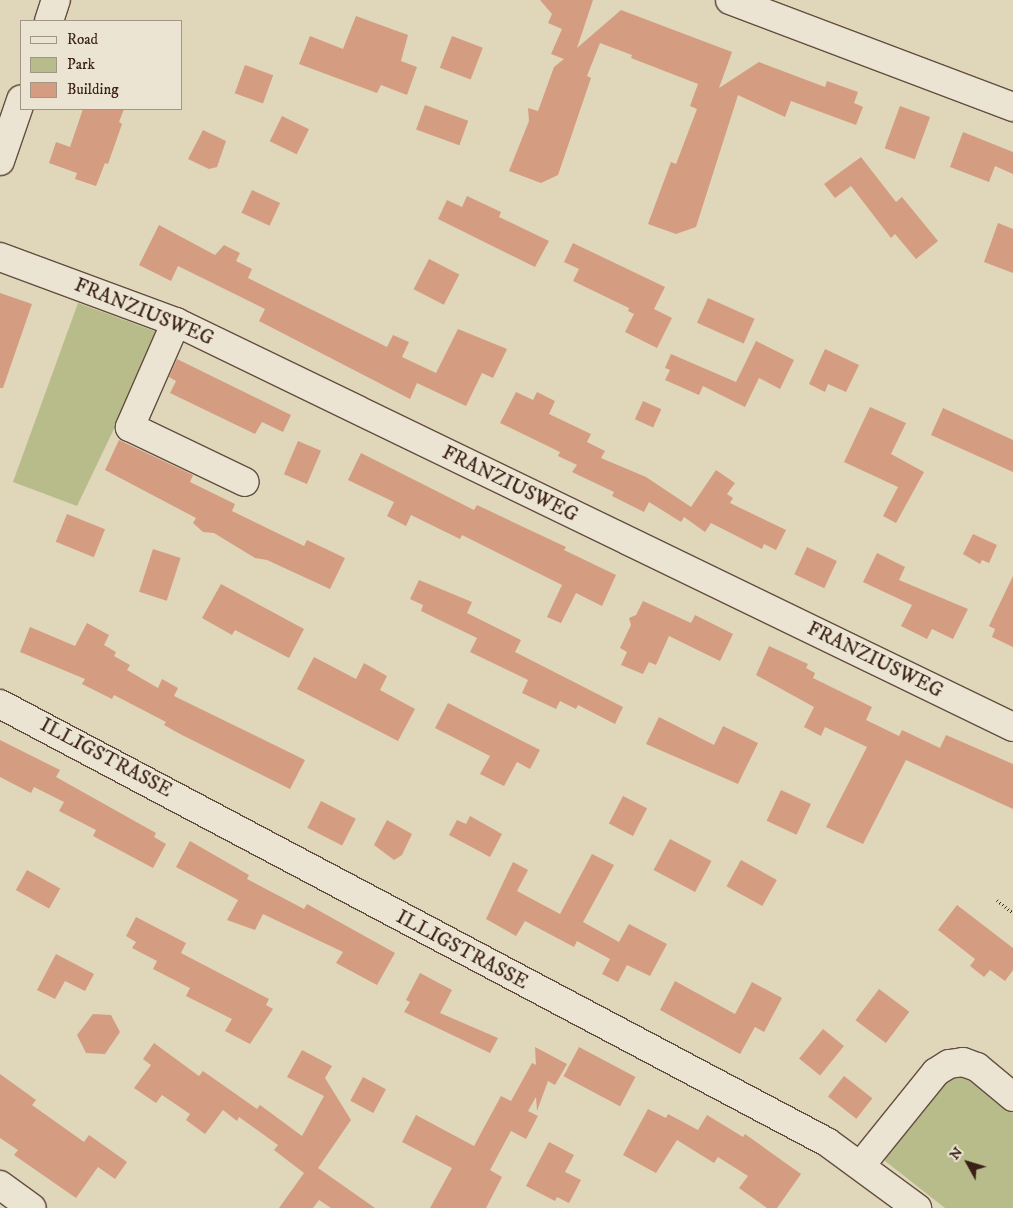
<!DOCTYPE html>
<style>
body{margin:0}
#map{position:relative;width:1013px;height:1208px;overflow:hidden;background:#e0d6b9;font-family:"IM FELL DW Pica",serif}
div>[style]{position:absolute}
[style*='--x']{left:calc(var(--x)*1px);top:calc(var(--y)*1px);width:calc(var(--w)*1px);rotate:calc(var(--a)*1deg)}
.green>*{inset:0;background:#b8bc8b}
.building>*{inset:0;background:#d49d82;transform-origin:0 0}
.path>*{height:3px;margin-top:-1.5px;transform-origin:0;background:repeating-linear-gradient(90deg,#3a2017 0 1px,transparent 0 3.5px)}
.roads{filter:drop-shadow(1px 0 #644e40) drop-shadow(-1px 0 #644e40) drop-shadow(0 1px #644e40) drop-shadow(0 -1px #644e40)}
.minor>*{height:28px;margin:-14px;padding:0 14px;transform-origin:14px;border-radius:14px;background:#ebe4d2}
span{translate:-50% -50%;white-space:nowrap;text-align:center;line-height:1.15;-webkit-text-stroke:5px #ebe4d2;paint-order:stroke}
.street-label{font-size:20px;color:#3a2017}
.legend{position:absolute;left:20px;top:20px;width:162px;height:90px;box-sizing:border-box;background:#ebe4d2;border:1px solid #a49687;margin:0;padding:6px 9px;list-style:none;font-size:15px;color:#3a2017}
.legend li{display:flex;align-items:center;gap:10px;height:25px}
.legend b{width:25px;border:1px solid #a49687}
.north{position:absolute;left:943px;top:1138px;width:50px;height:50px;-webkit-text-stroke:4px #ebe4d2;paint-order:stroke;rotate:309deg;font-size:14px;font-weight:700;line-height:20px;text-align:center;color:#3a2017}
.north::after{content:'';display:block;margin:auto;width:18px;height:22px;background:#3a2017;clip-path:polygon(50% 0,100% 100%,50% 72%,0 100%)}
</style>
<div id="map">
<div class="green">
<div style="clip-path:polygon(78px 303px,160px 333px,77px 506px,13px 482px)"></div>
<div style="clip-path:polygon(954px 1077px,975px 1080px,1013px 1111px,1013px 1208px,945px 1208px,885px 1161px,885px 1155px,937px 1086px)"></div>
</div>
<div class="building">
<div style="clip-path:polygon(540px 0,593px 0,577px 48px,621px 10px,732px 52px,719px 88px,759px 62px,825px 87px,827px 81px,858px 92px,854px 103px,863px 107px,856px 125px,791px 101px,785px 117px,738px 95px,696px 227px,676px 234px,648px 224px,671px 162px,676px 164px,697px 109px,690px 106px,698px 84px,631px 58px,632px 55px,600px 43px,587px 76px,591px 78px,558px 175px,541px 183px,509px 171px,529px 121px,528px 108px,538px 111px,554px 67px,564px 59px,551px 54px,562px 29px,548px 23px,552px 14px)"></div>
<div style="clip-path:polygon(356px 16px,408px 35px,401px 61px,417px 67px,407px 95px,381px 85px,377px 93px,299px 64px,310px 36px,343px 49px)"></div>
<div style="left:452px;top:36px;width:33px;height:34px;rotate:21deg"></div>
<div style="left:245px;top:65px;width:30px;height:30px;rotate:20deg"></div>
<div style="left:425px;top:105px;width:46px;height:26px;rotate:20deg"></div>
<div style="left:900px;top:106px;width:32px;height:45px;rotate:20deg"></div>
<div style="clip-path:polygon(83px 109px,124px 109px,119px 122px,122px 124px,108px 164px,105px 163px,96px 186px,75px 179px,77px 173px,49px 163px,56px 142px,70px 147px)"></div>
<div style="left:282px;top:116px;width:30px;height:28px;rotate:26deg"></div>
<div style="clip-path:polygon(203px 130px,226px 141px,217px 167px,209px 169px,188px 159px)"></div>
<div style="clip-path:polygon(963px 132px,1013px 152px,1013px 174px,995px 166px,989px 182px,950px 167px)"></div>
<div style="clip-path:polygon(861px 157px,896px 202px,902px 197px,938px 241px,916px 259px,895px 234px,891px 238px,851px 186px,835px 198px,824px 184px)"></div>
<div style="left:252px;top:190px;width:31px;height:25px;rotate:25deg"></div>
<div style="clip-path:polygon(467px 196px,501px 212px,499px 217px,549px 241px,535px 267px,438px 219px,447px 200px,462px 207px)"></div>
<div style="clip-path:polygon(998px 223px,1013px 229px,1013px 273px,984px 262px)"></div>
<div style="clip-path:polygon(159px 225px,215px 255px,224px 245px,240px 253px,236px 261px,252px 269px,248px 278px,387px 347px,393px 335px,409px 342px,402px 357px,436px 373px,458px 329px,507px 349px,493px 378px,482px 373px,466px 406px,417px 383px,410px 399px,259px 321px,265px 309px,178px 266px,171px 281px,139px 265px)"></div>
<div style="clip-path:polygon(573px 243px,665px 287px,654px 309px,672px 318px,657px 348px,625px 332px,634px 314px,628px 311px,629px 308px,573px 281px,579px 269px,564px 262px)"></div>
<div style="left:429px;top:259px;width:34px;height:34px;rotate:27deg"></div>
<div style="clip-path:polygon(0 293px,32px 304px,3px 388px,0 388px)"></div>
<div style="left:708px;top:298px;width:51px;height:27px;rotate:24deg"></div>
<div style="clip-path:polygon(756px 341px,794px 360px,780px 389px,759px 378px,745px 407px,703px 386px,699px 395px,665px 380px,670px 370px,665px 368px,671px 354px,736px 382px)"></div>
<div style="clip-path:polygon(825px 349px,859px 365px,846px 392px,828px 384px,825px 392px,809px 384px)"></div>
<div style="clip-path:polygon(177px 359px,291px 415px,283px 432px,262px 422px,255px 434px,170px 393px,176px 381px,169px 377px)"></div>
<div style="clip-path:polygon(516px 392px,533px 400px,537px 392px,555px 401px,549px 414px,591px 434px,587px 442px,605px 451px,601px 458px,646px 477px,691px 507px,716px 470px,735px 483px,727px 494px,733px 498px,730px 503px,786px 530px,776px 550px,764px 544px,762px 549px,711px 523px,705px 532px,684px 517px,681px 522px,649px 502px,644px 512px,612px 496px,614px 492px,572px 472px,577px 465px,558px 456px,560px 452px,500px 423px)"></div>
<div style="left:643px;top:401px;width:20px;height:20px;rotate:24deg"></div>
<div style="clip-path:polygon(870px 407px,906px 423px,891px 454px,924px 472px,896px 523px,883px 516px,898px 487px,844px 462px)"></div>
<div style="clip-path:polygon(943px 408px,1013px 440px,1013px 472px,931px 435px)"></div>
<div style="clip-path:polygon(119px 440px,193px 475px,190px 482px,235px 504px,232px 511px,304px 546px,307px 540px,345px 558px,330px 589px,267px 560px,255px 558px,214px 533px,203px 532px,193px 523px,196px 518px,105px 470px)"></div>
<div style="left:298px;top:441px;width:25px;height:36px;rotate:23deg"></div>
<div style="clip-path:polygon(361px 453px,474px 510px,477px 505px,566px 547px,564px 550px,616px 575px,602px 606px,576px 593px,561px 623px,547px 617px,562px 585px,462px 535px,460px 539px,411px 515px,406px 526px,387px 516px,394px 502px,348px 480px)"></div>
<div style="left:67px;top:514px;width:41px;height:30px;rotate:22deg"></div>
<div style="clip-path:polygon(973px 534px,997px 545px,989px 563px,982px 560px,980px 564px,963px 554px)"></div>
<div style="left:807px;top:547px;width:33px;height:30px;rotate:25deg"></div>
<div style="left:153px;top:549px;width:29px;height:45px;rotate:18deg"></div>
<div style="clip-path:polygon(877px 553px,905px 567px,899px 580px,968px 609px,953px 639px,932px 629px,927px 639px,901px 626px,912px 605px,863px 582px)"></div>
<div style="clip-path:polygon(1013px 576px,1013px 647px,992px 637px,995px 629px,989px 626px)"></div>
<div style="clip-path:polygon(419px 580px,472px 602px,467px 613px,521px 640px,515px 652px,623px 707px,615px 724px,578px 705px,576px 709px,560px 701px,556px 709px,522px 693px,528px 680px,470px 652px,477px 638px,421px 611px,423px 605px,410px 599px)"></div>
<div style="clip-path:polygon(221px 584px,304px 629px,289px 658px,235px 630px,232px 635px,202px 618px)"></div>
<div style="clip-path:polygon(643px 601px,691px 623px,695px 615px,733px 634px,720px 661px,669px 636px,656px 665px,649px 662px,643px 674px,621px 665px,627px 652px,620px 648px,631px 625px,629px 618px,636px 615px)"></div>
<div style="clip-path:polygon(87px 623px,109px 635px,104px 645px,116px 652px,114px 656px,130px 665px,127px 670px,158px 688px,162px 679px,178px 688px,174px 696px,305px 760px,290px 789px,180px 734px,164px 725px,166px 722px,114px 695px,112px 699px,82px 684px,85px 679px,20px 652px,30px 627px,75px 646px)"></div>
<div style="clip-path:polygon(769px 646px,808px 664px,806px 668px,815px 673px,813px 678px,872px 707px,866px 720px,899px 736px,902px 730px,940px 748px,946px 735px,1013px 764px,1013px 809px,906px 760px,863px 844px,826px 827px,867px 747px,825px 727px,821px 736px,804px 727px,814px 707px,756px 675px)"></div>
<div style="clip-path:polygon(314px 657px,356px 679px,364px 663px,387px 676px,380px 690px,415px 709px,398px 741px,297px 689px)"></div>
<div style="clip-path:polygon(448px 703px,540px 750px,530px 769px,517px 762px,504px 786px,480px 774px,490px 756px,435px 728px)"></div>
<div style="clip-path:polygon(659px 717px,714px 745px,723px 726px,758px 743px,738px 784px,646px 744px)"></div>
<div style="clip-path:polygon(0 740px,60px 770px,56px 777px,156px 833px,154px 837px,166px 844px,153px 868px,93px 836px,96px 830px,59px 811px,64px 802px,34px 787px,31px 793px,0 777px)"></div>
<div style="left:781px;top:790px;width:33px;height:34px;rotate:25deg"></div>
<div style="left:623px;top:796px;width:27px;height:31px;rotate:27deg"></div>
<div style="left:321px;top:801px;width:39px;height:30px;rotate:27deg"></div>
<div style="clip-path:polygon(470px 816px,502px 834px,490px 857px,449px 835px,457px 820px,466px 824px)"></div>
<div style="clip-path:polygon(387px 820px,412px 834px,402px 855px,394px 860px,374px 845px)"></div>
<div style="left:670px;top:839px;width:47px;height:35px;rotate:28deg"></div>
<div style="clip-path:polygon(190px 841px,249px 875px,247px 879px,304px 909px,307px 904px,395px 953px,377px 985px,336px 963px,343px 952px,263px 914px,255px 930px,227px 920px,238px 900px,176px 867px)"></div>
<div style="clip-path:polygon(592px 854px,614px 865px,583px 922px,619px 942px,629px 924px,667px 944px,650px 976px,627px 965px,618px 982px,602px 974px,610px 959px,577px 941px,574px 947px,525px 921px,516px 936px,486px 919px,513px 862px,528px 870px,517px 891px,560px 914px)"></div>
<div style="left:741px;top:860px;width:41px;height:30px;rotate:29deg"></div>
<div style="left:27px;top:870px;width:38px;height:23px;rotate:29deg"></div>
<div style="clip-path:polygon(957px 905px,1013px 948px,1013px 970px,1005px 981px,990px 970px,984px 977px,970px 966px,975px 959px,938px 930px)"></div>
<div style="clip-path:polygon(136px 917px,186px 943px,181px 953px,269px 999px,266px 1005px,273px 1009px,250px 1044px,225px 1031px,232px 1019px,186px 996px,190px 988px,153px 969px,157px 961px,132px 948px,136px 942px,126px 936px)"></div>
<div style="clip-path:polygon(56px 954px,94px 974px,85px 991px,65px 981px,55px 999px,37px 990px)"></div>
<div style="clip-path:polygon(420px 973px,452px 990px,440px 1013px,498px 1038px,490px 1053px,404px 1012px,410px 1002px,406px 1000px)"></div>
<div style="clip-path:polygon(675px 981px,735px 1014px,752px 982px,782px 998px,764px 1032px,755px 1027px,740px 1054px,660px 1010px)"></div>
<div style="left:879px;top:989px;width:38px;height:39px;rotate:37deg"></div>
<div style="clip-path:polygon(93px 1014px,111px 1015px,120px 1032px,105px 1054px,86px 1053px,77px 1035px)"></div>
<div style="left:823px;top:1029px;width:27px;height:38px;rotate:39deg"></div>
<div style="clip-path:polygon(154px 1043px,199px 1076px,203px 1071px,257px 1109px,260px 1105px,302px 1136px,324px 1096px,287px 1077px,302px 1050px,332px 1066px,325px 1078px,351px 1120px,318px 1168px,375px 1208px,331px 1208px,319px 1200px,313px 1208px,279px 1208px,304px 1173px,274px 1150px,278px 1145px,239px 1117px,237px 1121px,223px 1110px,205px 1134px,186px 1120px,190px 1114px,162px 1095px,156px 1103px,134px 1088px,151px 1065px,143px 1059px)"></div>
<div style="clip-path:polygon(535px 1047px,567px 1064px,555px 1085px,548px 1081px,537px 1111px,536px 1097px,528px 1111px,538px 1116px,526px 1139px,511px 1131px,490px 1170px,502px 1177px,486px 1208px,430px 1208px,452px 1168px,402px 1142px,416px 1115px,474px 1146px,501px 1096px,511px 1101px,532px 1063px,536px 1065px)"></div>
<div style="left:579px;top:1047px;width:64px;height:33px;rotate:28deg"></div>
<div style="clip-path:polygon(0 1074px,36px 1100px,32px 1105px,84px 1142px,89px 1135px,127px 1162px,115px 1179px,98px 1167px,76px 1198px,14px 1155px,18px 1150px,0 1138px)"></div>
<div style="left:844px;top:1076px;width:36px;height:26px;rotate:38deg"></div>
<div style="left:363px;top:1077px;width:26px;height:27px;rotate:28deg"></div>
<div style="clip-path:polygon(648px 1109px,666px 1118px,668px 1114px,698px 1130px,707px 1115px,743px 1137px,745px 1134px,801px 1174px,777px 1208px,767px 1208px,739px 1188px,748px 1176px,718px 1157px,714px 1163px,677px 1140px,656px 1173px,623px 1155px)"></div>
<div style="clip-path:polygon(549px 1142px,574px 1155px,565px 1172px,581px 1180px,569px 1203px,557px 1197px,555px 1201px,526px 1186px)"></div>
</div>
<div class="path">
<div style="--x:997;--y:900;--w:21;--a:39"></div>
</div>
<div class="roads">
<div class="minor">
<div style="--x:730;--y:0;--w:303;--a:20.7"></div>
<div style="--x:49;--y:21;--w:22;--a:-72"></div>
<div style="--x:0;--y:161;--w:65;--a:-71"></div>
<div style="--x:0;--y:257;--w:188;--a:20.3"></div>
<div style="--x:176;--y:322;--w:930;--a:25.82"></div>
<div style="--x:176;--y:322;--w:115;--a:113.7"></div>
<div style="--x:130;--y:427;--w:127;--a:25.6"></div>
<div style="--x:0;--y:704;--w:936;--a:27.91"></div>
<div style="--x:827;--y:1142;--w:112;--a:36.3"></div>
<div style="--x:861;--y:1165;--w:119;--a:-51.1"></div>
<div style="--x:936;--y:1072;--w:15;--a:-32"></div>
<div style="--x:949;--y:1064;--w:14;--a:-8"></div>
<div style="--x:963;--y:1062;--w:15;--a:20"></div>
<div style="--x:977;--y:1067;--w:47;--a:39.8"></div>
<div style="--x:0;--y:1185;--w:39;--a:36"></div>
</div>
</div>
<div class="street-label">
<span style="left:144px;top:312px;rotate:22deg">FRANZIUSWEG</span>
<span style="left:510px;top:484px;rotate:26deg">FRANZIUSWEG</span>
<span style="left:875px;top:660px;rotate:26deg">FRANZIUSWEG</span>
<span style="left:106px;top:758px;rotate:28deg">ILLIGSTRASSE</span>
<span style="left:462px;top:950px;rotate:28deg">ILLIGSTRASSE</span>
</div>
<ul class="legend">
<li><b style="height:6px;background:#ebe4d2"></b>Road</li>
<li><b style="height:14px;background:#b8bc8b"></b>Park</li>
<li><b style="height:14px;background:#d49d82"></b>Building</li>
</ul>
<div class="north">N</div>
</div>
